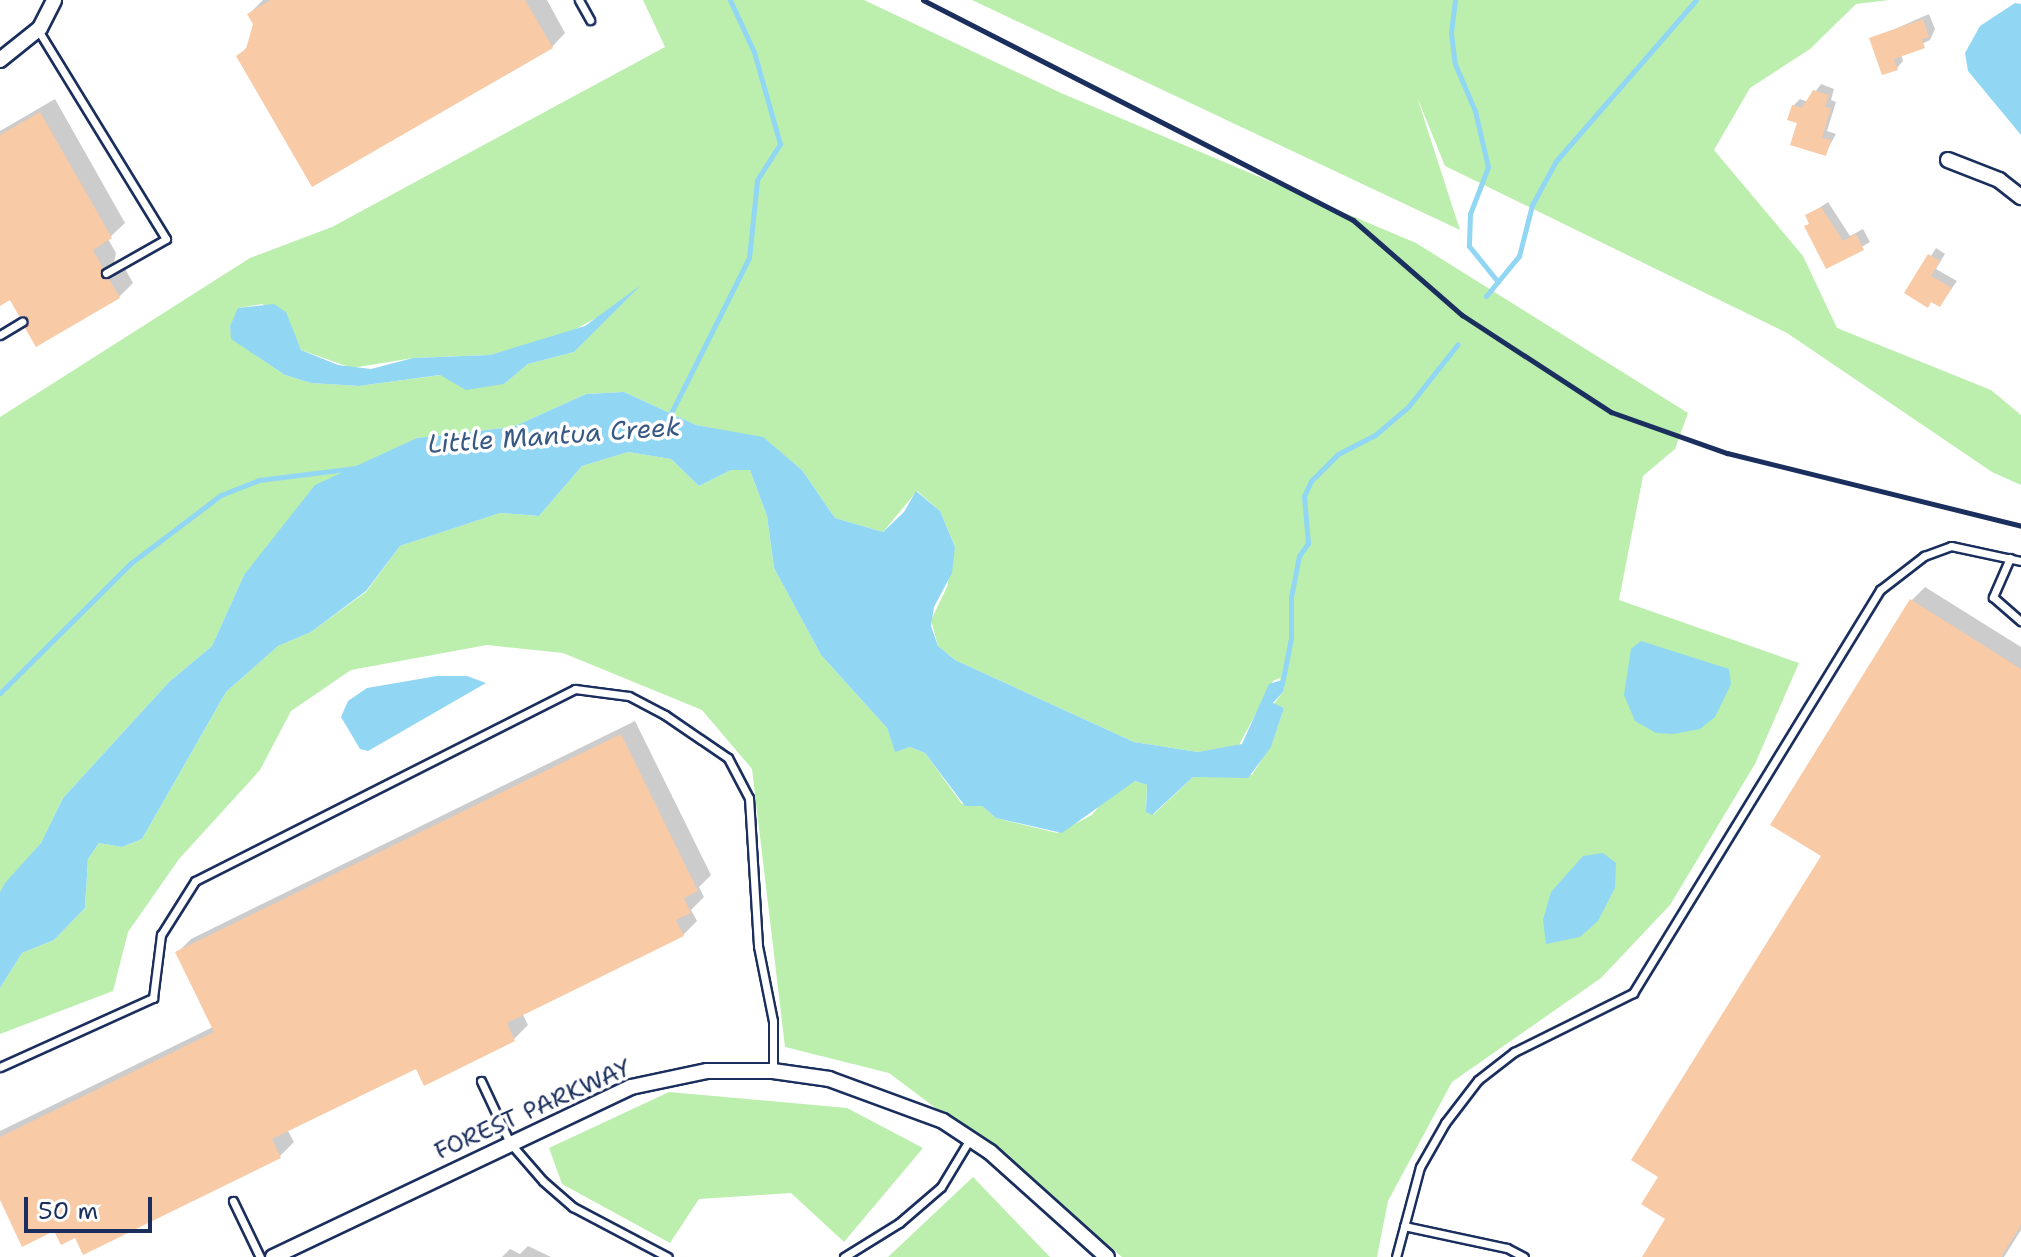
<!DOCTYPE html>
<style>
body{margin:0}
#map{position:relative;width:2021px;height:1257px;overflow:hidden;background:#fff;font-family:"Shantell Sans",sans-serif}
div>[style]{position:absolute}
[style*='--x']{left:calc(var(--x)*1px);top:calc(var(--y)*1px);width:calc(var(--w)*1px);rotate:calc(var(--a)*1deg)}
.green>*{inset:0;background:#bcefae}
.water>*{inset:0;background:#91d6f3}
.shadow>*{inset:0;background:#0003}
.stream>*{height:5px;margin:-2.5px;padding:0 2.5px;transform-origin:2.5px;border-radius:2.5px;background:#91d6f3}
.building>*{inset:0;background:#f8caa6}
.roads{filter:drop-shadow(2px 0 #1b2f5e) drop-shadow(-2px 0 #1b2f5e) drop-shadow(0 2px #1b2f5e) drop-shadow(0 -2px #1b2f5e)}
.lane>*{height:7px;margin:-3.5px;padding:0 3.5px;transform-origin:3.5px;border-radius:3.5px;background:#fff}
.street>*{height:14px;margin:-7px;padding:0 7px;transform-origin:7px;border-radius:7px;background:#fff}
.rail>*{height:5px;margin:-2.5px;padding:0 2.5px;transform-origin:2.5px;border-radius:2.5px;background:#1b2f5e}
span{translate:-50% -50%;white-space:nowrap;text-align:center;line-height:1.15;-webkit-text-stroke:7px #fff;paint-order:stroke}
.street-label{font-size:24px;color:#1b2f5e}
.water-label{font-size:26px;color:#385983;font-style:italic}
.scale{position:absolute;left:24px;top:1197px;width:128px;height:36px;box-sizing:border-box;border:4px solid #1b2f5e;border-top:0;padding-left:10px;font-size:24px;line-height:28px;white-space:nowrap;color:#1b2f5e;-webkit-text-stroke:6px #fff;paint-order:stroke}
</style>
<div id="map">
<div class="green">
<div style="clip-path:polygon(evenodd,643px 0,864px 0,1061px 93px,1416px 243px,1688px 413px,1675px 449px,1643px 476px,1619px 600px,1799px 663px,1755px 764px,1670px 905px,1601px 978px,1452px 1082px,1388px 1201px,1377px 1257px,1122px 1257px,1033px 1181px,889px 1073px,785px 1047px,752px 769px,702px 710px,563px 653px,487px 645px,351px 670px,291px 711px,260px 770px,179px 859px,128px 932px,113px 991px,0 1034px,0 988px,22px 953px,54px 940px,85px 908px,88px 859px,99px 843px,122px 847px,142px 839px,226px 692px,278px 646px,311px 632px,366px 592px,400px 546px,500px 513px,539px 516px,582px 466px,628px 452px,671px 459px,699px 486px,731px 470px,750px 470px,767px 516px,774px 568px,821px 655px,887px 728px,895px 751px,910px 747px,925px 753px,962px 804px,982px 806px,996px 818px,1057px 833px,1092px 815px,1104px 800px,1135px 781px,1147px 785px,1146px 812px,1154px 814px,1193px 777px,1252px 775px,1272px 743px,1284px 708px,1273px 705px,1283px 692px,1280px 678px,1273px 681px,1238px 747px,1198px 752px,1134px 742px,955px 660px,938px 646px,931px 620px,947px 587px,955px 547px,940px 511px,917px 491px,883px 532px,835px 518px,802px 470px,763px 438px,696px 425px,624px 392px,586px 394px,513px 427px,417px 438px,244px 575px,212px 646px,169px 682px,63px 798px,41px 843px,0 892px,0 417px,250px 258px,332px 227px,665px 47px,643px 0,262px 304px,288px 320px,301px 350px,352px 368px,413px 358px,490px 355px,567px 334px,596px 318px,596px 329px,574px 352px,528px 364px,504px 384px,441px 375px,359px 386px,311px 383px,285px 375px,232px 339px,230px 326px,239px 308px,262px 304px)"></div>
<div style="clip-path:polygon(972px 0,1890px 0,1856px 4px,1810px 49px,1750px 88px,1714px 150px,1803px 256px,1837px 328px,1991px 390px,2021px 415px,2021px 485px,1992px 472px,1787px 333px,1445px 166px,1417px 97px,1460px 230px)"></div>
<div style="clip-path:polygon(669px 1092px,847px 1108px,923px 1148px,844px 1242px,791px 1193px,699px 1199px,670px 1243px,562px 1184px,549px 1148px)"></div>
<div style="clip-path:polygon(973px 1177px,1050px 1257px,888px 1257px)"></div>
</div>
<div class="water">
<div style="clip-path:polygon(2015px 3px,2021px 4px,2021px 135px,1968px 71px,1965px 53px,1980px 26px)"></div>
<div style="clip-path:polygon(641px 285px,574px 352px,528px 364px,504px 384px,466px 390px,440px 375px,359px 386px,311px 383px,285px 375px,231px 339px,230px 326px,238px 308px,274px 304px,286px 312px,301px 350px,338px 365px,371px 369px,413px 358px,490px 355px,585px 326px)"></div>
<div style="clip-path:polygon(624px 392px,696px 425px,763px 437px,802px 470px,835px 518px,883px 532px,904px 512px,916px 491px,940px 511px,955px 547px,952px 573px,934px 607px,931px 626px,938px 646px,955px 660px,1134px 742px,1198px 752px,1242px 744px,1269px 684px,1285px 679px,1283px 692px,1273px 703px,1284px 708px,1271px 747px,1248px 778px,1193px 777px,1152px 815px,1146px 812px,1147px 785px,1135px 781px,1062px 833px,996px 818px,982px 806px,965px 806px,925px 753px,910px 747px,895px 752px,887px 728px,821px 655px,774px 568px,767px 516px,750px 470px,731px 470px,699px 486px,671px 459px,628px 452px,582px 466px,539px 516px,500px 513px,400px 546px,366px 591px,311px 632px,278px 646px,226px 692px,142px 839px,122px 847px,99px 843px,88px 859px,85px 908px,54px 940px,22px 953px,0 988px,0 892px,5px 883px,41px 843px,63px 798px,169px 682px,212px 646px,244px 575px,315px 485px,417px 438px,513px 427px,586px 394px)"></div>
<div style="clip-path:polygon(1641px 641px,1729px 669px,1731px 684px,1715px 717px,1700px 729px,1673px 734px,1656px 733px,1635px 721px,1624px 695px,1631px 649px)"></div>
<div style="clip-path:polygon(437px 676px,467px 676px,486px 683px,368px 751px,360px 749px,341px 717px,348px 701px,367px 688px)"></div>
<div style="clip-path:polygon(1603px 853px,1616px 863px,1615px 888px,1598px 921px,1580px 937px,1546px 944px,1543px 920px,1551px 892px,1583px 856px)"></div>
</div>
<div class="shadow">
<div style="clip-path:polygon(263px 0,547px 0,565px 33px,552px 47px,238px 56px,250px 44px,255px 24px,249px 14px)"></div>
<div style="clip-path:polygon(1929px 14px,1935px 29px,1930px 40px,1901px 54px,1903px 61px,1897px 68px,1872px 39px)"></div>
<div style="clip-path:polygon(1821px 84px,1834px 89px,1831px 100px,1836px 102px,1827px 131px,1836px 134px,1825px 154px,1793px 106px,1800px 99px,1808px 102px)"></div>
<div style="clip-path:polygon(55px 99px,125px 223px,108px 239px,116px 253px,114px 263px,123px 265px,133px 283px,119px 297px,30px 318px,10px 297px,0 303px,0 131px)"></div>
<div style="clip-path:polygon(1828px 202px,1850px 236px,1863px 229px,1870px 242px,1827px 267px,1807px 216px)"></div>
<div style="clip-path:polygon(1936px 248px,1945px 254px,1936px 269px,1957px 281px,1940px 305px,1907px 293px)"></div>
<div style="clip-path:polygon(1925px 587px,2021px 647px,2021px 1230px,2004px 1257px,1644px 1257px,1668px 1218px,1660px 1176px,1823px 855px,1912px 600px)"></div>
<div style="clip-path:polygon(635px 721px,711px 875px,699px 887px,704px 897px,691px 910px,697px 921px,683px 935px,522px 1013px,528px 1025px,514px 1039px,425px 1083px,417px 1066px,287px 1129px,294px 1142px,280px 1156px,76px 1236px,0 1196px,0 1131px,213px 1027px,177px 953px,191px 939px)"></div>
<div style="clip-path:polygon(528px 1246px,551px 1257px,502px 1257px,510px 1249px,520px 1254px)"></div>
</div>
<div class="stream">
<div style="--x:1455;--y:0;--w:33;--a:97"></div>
<div style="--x:1451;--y:33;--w:31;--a:83"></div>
<div style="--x:1455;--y:64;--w:51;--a:66.9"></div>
<div style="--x:1475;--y:111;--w:57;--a:76.9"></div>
<div style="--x:1488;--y:167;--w:50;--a:111"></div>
<div style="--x:1470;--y:214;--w:32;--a:92"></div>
<div style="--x:1469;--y:246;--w:46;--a:51.1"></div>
<div style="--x:1486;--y:296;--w:52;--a:-50.5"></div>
<div style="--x:1519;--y:256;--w:53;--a:-75.7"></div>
<div style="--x:1532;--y:205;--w:50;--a:-61.4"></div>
<div style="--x:1556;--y:161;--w:213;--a:-49"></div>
<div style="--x:669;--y:417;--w:178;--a:-63.3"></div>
<div style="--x:749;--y:258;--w:78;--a:-84.1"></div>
<div style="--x:757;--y:180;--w:43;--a:-57.4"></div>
<div style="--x:780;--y:144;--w:96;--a:-105.8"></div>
<div style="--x:754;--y:52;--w:57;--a:-114.8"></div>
<div style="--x:1282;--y:684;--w:47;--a:-78.9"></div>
<div style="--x:1291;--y:638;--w:41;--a:-90"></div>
<div style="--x:1291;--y:597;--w:42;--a:-79"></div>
<div style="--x:1299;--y:556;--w:16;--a:-55"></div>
<div style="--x:1308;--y:543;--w:47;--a:-94.9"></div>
<div style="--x:1304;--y:496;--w:17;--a:-65"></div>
<div style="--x:1311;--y:481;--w:38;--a:-45"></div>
<div style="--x:1338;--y:454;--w:42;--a:-27.2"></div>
<div style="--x:1375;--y:435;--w:43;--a:-40.3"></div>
<div style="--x:1408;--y:407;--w:80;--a:-51.6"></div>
<div style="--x:0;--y:693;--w:185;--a:-44.8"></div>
<div style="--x:131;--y:563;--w:113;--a:-37.1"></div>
<div style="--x:221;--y:495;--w:41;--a:-21.5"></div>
<div style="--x:259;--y:480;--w:98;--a:-7.1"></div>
</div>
<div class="building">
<div style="clip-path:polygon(271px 0,525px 0,553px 48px,312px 187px,236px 56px,246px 49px,253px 24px,247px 14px)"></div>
<div style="clip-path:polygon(1923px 19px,1929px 37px,1922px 39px,1925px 48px,1894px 59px,1898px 70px,1882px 75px,1869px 38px)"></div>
<div style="clip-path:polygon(1813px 90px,1829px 95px,1825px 107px,1831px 108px,1822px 138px,1831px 140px,1826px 156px,1790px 145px,1797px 123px,1787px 120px,1792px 105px,1802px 108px)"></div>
<div style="clip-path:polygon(40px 112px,112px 238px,93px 250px,103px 268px,101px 277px,109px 279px,120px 298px,36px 347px,25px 328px,27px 318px,19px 316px,10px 300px,0 306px,0 135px)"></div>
<div style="clip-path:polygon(1821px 207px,1843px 241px,1856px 234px,1864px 250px,1826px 269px,1804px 226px,1809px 224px,1805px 215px)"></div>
<div style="clip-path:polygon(1928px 254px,1940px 261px,1931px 276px,1952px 288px,1940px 307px,1931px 302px,1928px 308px,1904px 293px)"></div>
<div style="clip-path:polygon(1910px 599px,2021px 669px,2021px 1225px,2001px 1257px,1642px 1257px,1665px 1219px,1641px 1204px,1658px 1177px,1631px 1160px,1821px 856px,1770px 825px)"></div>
<div style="clip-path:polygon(621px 734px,698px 891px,684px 898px,691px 913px,676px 920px,684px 936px,507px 1023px,515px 1041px,424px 1086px,416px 1069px,272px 1139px,281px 1158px,83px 1255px,75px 1238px,61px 1245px,54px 1231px,22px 1247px,0 1200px,0 1137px,214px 1032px,175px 952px)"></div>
</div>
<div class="roads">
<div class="lane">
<div style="--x:579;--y:0;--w:23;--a:61"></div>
<div style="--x:38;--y:30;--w:245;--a:58.5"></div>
<div style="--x:166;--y:239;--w:69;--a:150.5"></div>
<div style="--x:0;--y:335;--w:26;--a:-31"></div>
<div style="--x:2010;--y:558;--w:43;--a:113.6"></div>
<div style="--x:1993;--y:597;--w:37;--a:41"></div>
<div style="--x:0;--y:1067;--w:168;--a:-24.3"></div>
<div style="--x:153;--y:998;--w:64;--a:-82.8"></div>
<div style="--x:161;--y:935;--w:64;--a:-57.8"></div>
<div style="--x:195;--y:881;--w:426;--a:-26.8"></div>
<div style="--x:575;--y:689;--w:54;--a:7.4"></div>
<div style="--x:629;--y:696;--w:41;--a:27.8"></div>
<div style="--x:665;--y:715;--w:76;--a:34.3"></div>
<div style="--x:728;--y:758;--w:45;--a:62.3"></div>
<div style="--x:749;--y:798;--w:148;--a:86.5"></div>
<div style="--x:758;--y:946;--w:76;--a:78.7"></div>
<div style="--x:773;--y:1021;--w:50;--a:90"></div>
<div style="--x:481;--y:1081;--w:68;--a:64.9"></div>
<div style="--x:510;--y:1143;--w:50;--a:49"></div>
<div style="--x:543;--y:1181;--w:40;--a:41"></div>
<div style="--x:573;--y:1207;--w:107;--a:27.8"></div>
<div style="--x:233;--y:1201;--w:62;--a:64.3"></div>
<div style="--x:1404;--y:1226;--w:105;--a:12.1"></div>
<div style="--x:1507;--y:1248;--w:19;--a:28"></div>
<div style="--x:844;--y:1257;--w:65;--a:-31.7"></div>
<div style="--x:899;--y:1223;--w:55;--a:-40.6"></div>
<div style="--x:941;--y:1187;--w:56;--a:-58.9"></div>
<div style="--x:1396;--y:1257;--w:93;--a:-75.1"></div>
<div style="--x:1420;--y:1167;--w:51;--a:-60.4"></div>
<div style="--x:1445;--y:1123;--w:54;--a:-52.5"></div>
<div style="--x:1478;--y:1080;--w:46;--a:-37.9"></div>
<div style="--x:1514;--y:1052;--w:133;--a:-26.4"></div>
<div style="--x:1633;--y:993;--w:473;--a:-58.5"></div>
<div style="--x:1880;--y:590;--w:56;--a:-37.7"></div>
<div style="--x:1924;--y:556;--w:29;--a:-20"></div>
<div style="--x:1951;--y:546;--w:72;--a:12.1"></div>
</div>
<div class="street">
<div style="--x:0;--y:60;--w:51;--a:-38.7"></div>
<div style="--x:40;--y:28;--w:31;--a:-63"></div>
<div style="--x:1948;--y:160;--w:55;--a:21.4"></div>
<div style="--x:1999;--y:180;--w:28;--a:38"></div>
<div style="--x:273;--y:1257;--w:396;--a:-25.4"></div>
<div style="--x:631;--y:1087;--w:78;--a:-11.9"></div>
<div style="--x:707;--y:1071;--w:66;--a:0"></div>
<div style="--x:773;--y:1071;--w:57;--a:8.1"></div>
<div style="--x:829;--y:1079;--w:121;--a:20.2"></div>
<div style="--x:943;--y:1121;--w:56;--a:33.4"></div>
<div style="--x:990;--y:1152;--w:157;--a:41.9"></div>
</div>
</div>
<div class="rail">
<div style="--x:923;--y:0;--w:483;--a:27.1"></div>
<div style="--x:1353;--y:220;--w:145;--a:41.1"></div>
<div style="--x:1462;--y:315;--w:178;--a:33.1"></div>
<div style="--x:1611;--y:412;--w:123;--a:19.5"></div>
<div style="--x:1727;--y:453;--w:303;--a:13.9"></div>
</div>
<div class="street-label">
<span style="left:533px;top:1110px;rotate:-24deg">FOREST PARKWAY</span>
</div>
<div class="water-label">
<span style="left:554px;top:435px;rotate:-4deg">Little Mantua Creek</span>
</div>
<div class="scale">50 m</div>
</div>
